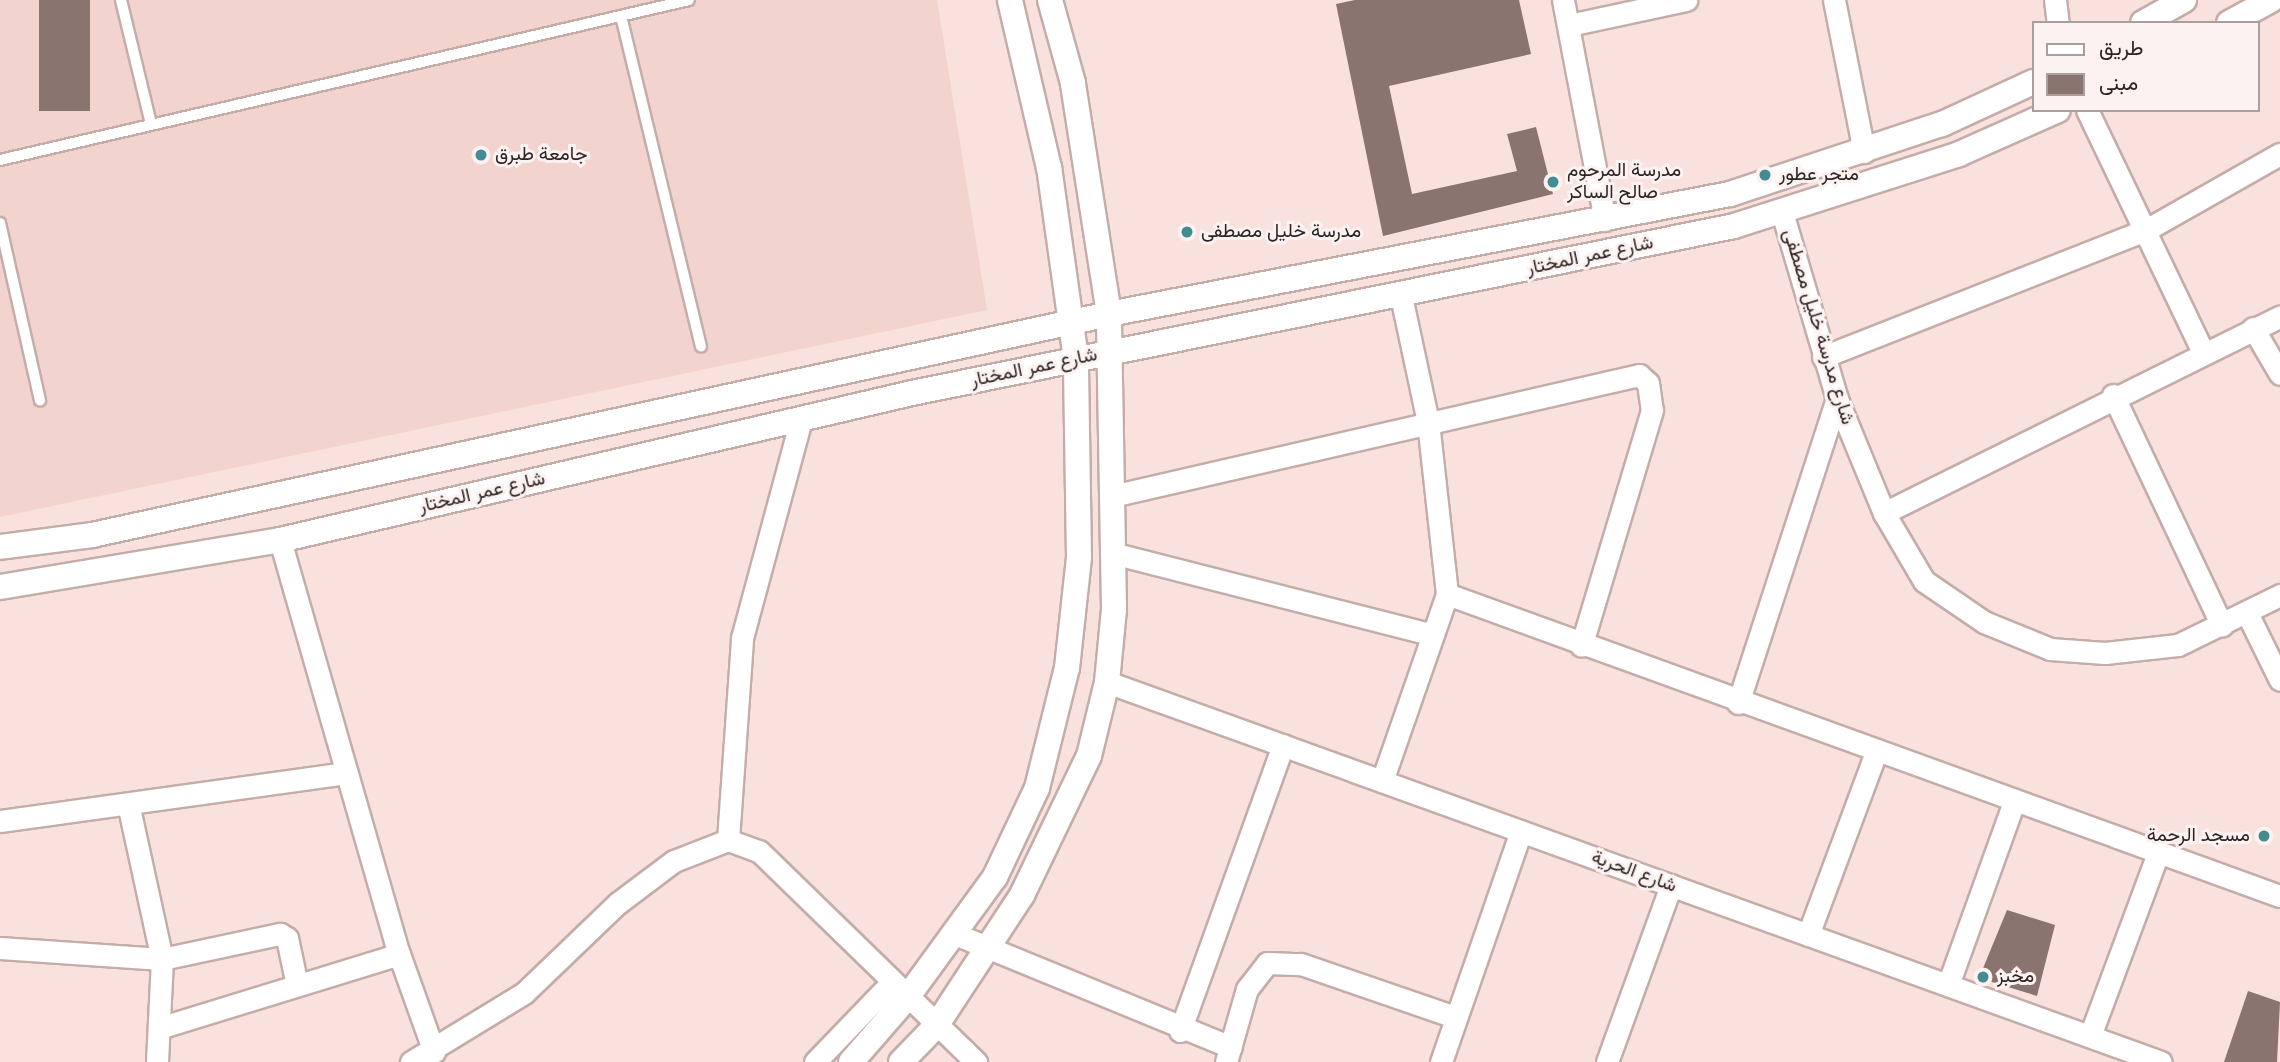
<!DOCTYPE html>
<meta charset="utf-8">
<style>
body{margin:0}
#map{position:relative;width:2280px;height:1062px;overflow:hidden;background:#f9e1dd;font-family:"Varela Round",Vazirmatn,sans-serif}
div>[style]{position:absolute}
[style*='--x']{left:calc(var(--x)*1px);top:calc(var(--y)*1px);width:calc(var(--w)*1px);rotate:calc(var(--a)*1deg)}
.built>*{inset:0;background:#f3d3cd}
.building>*{inset:0;background:#897470;transform-origin:0 0}
.roads{filter:drop-shadow(2px 0 #c4ada9) drop-shadow(-2px 0 #c4ada9) drop-shadow(0 2px #c4ada9) drop-shadow(0 -2px #c4ada9)}
.service>*{height:10px;margin:-5px;padding:0 5px;transform-origin:5px;border-radius:5px;background:#fff}
.minor>*{height:21px;margin:-10.5px;padding:0 10.5px;transform-origin:10.5px;border-radius:10.5px;background:#fff}
.tertiary>*{height:24px;margin:-12px;padding:0 12px;transform-origin:12px;border-radius:12px;background:#fff}
.dots>*{width:19px;height:19px;translate:-50% -50%;box-sizing:border-box;border:4px solid #fcf2f1;border-radius:50%}
span{translate:-50% -50%;white-space:nowrap;text-align:center;line-height:1.15;-webkit-text-stroke:6px #fcf2f1;paint-order:stroke}
.poi-label{font-size:19px;color:#2c2422}
.left{translate:0 -50%;text-align:left}
.right{translate:-100% -50%;text-align:right}
.street-label{font-size:19px;color:#2c2422}
.legend{position:absolute;left:2032px;top:21px;width:228px;height:91px;box-sizing:border-box;background:#fcf2f1;border:2px solid #a9a09e;margin:0;padding:9px 12px;list-style:none;font-size:21px;color:#2c2422}
.legend li{display:flex;align-items:center;gap:14px;height:35px}
.legend b{width:35px;border:2px solid #a9a09e}
</style>
<div id="map">
<div class="built">
<div style="clip-path:polygon(0 0,937px 0,987px 310px,0 517px)"></div>
</div>
<div class="building">
<div style="left:39px;top:0;width:51px;height:111px"></div>
<div style="clip-path:polygon(1355px 0,1519px 0,1531px 54px,1389px 86px,1412px 194px,1517px 171px,1507px 134px,1536px 127px,1553px 194px,1383px 236px,1336px 4px)"></div>
<div style="clip-path:polygon(2007px 910px,2055px 925px,2037px 996px,1979px 978px)"></div>
<div style="clip-path:polygon(2248px 991px,2280px 1002px,2277px 1062px,2224px 1062px)"></div>
</div>
<div class="roads">
<div class="service">
<div style="--x:121;--y:0;--w:128;--a:76.4"></div>
<div style="--x:621;--y:16;--w:340;--a:76.4"></div>
<div style="--x:0;--y:160;--w:707;--a:-13.07"></div>
<div style="--x:0;--y:223;--w:182;--a:77.3"></div>
</div>
<div class="minor">
<div style="--x:1563;--y:0;--w:224;--a:79.2"></div>
<div style="--x:1834;--y:0;--w:155;--a:78.8"></div>
<div style="--x:2055;--y:0;--w:23;--a:83"></div>
<div style="--x:1569;--y:25;--w:120;--a:-12.1"></div>
<div style="--x:2087;--y:110;--w:268;--a:64.4"></div>
<div style="--x:1782;--y:212;--w:195;--a:73.6"></div>
<div style="--x:1837;--y:399;--w:123;--a:67.6"></div>
<div style="--x:1884;--y:513;--w:79;--a:59.5"></div>
<div style="--x:1924;--y:581;--w:73;--a:34.3"></div>
<div style="--x:1984;--y:622;--w:71;--a:22.2"></div>
<div style="--x:2050;--y:649;--w:55;--a:4.2"></div>
<div style="--x:2105;--y:653;--w:73;--a:-6.3"></div>
<div style="--x:2178;--y:645;--w:114;--a:-26.1"></div>
<div style="--x:2253;--y:328;--w:53;--a:59.6"></div>
<div style="--x:1823;--y:357;--w:347;--a:-21.5"></div>
<div style="--x:2146;--y:230;--w:154;--a:-29.6"></div>
<div style="--x:2113;--y:395;--w:255;--a:64.7"></div>
<div style="--x:1112;--y:496;--w:541;--a:-12.93"></div>
<div style="--x:1639;--y:375;--w:12;--a:42"></div>
<div style="--x:1648;--y:383;--w:27;--a:82"></div>
<div style="--x:1652;--y:410;--w:246;--a:106.7"></div>
<div style="--x:1884;--y:513;--w:442;--a:-26.4"></div>
<div style="--x:280;--y:540;--w:431;--a:74"></div>
<div style="--x:399;--y:954;--w:104;--a:70.3"></div>
<div style="--x:1112;--y:553;--w:331;--a:14.3"></div>
<div style="--x:1447;--y:594;--w:886;--a:19.93"></div>
<div style="--x:2248;--y:615;--w:72;--a:63.8"></div>
<div style="--x:1107;--y:682;--w:1120;--a:19.83"></div>
<div style="--x:1738;--y:703;--w:320;--a:-72"></div>
<div style="--x:1382;--y:781;--w:198;--a:-70.8"></div>
<div style="--x:1447;--y:594;--w:173;--a:-96.3"></div>
<div style="--x:1428;--y:422;--w:129;--a:-102.1"></div>
<div style="--x:129;--y:808;--w:155;--a:77.7"></div>
<div style="--x:162;--y:959;--w:103;--a:92.8"></div>
<div style="--x:0;--y:821;--w:348;--a:-7.9"></div>
<div style="--x:728;--y:840;--w:202;--a:-86"></div>
<div style="--x:742;--y:638;--w:227;--a:-74.9"></div>
<div style="--x:955;--y:934;--w:298;--a:22.3"></div>
<div style="--x:1808;--y:935;--w:195;--a:-69.6"></div>
<div style="--x:0;--y:948;--w:162;--a:3.9"></div>
<div style="--x:162;--y:959;--w:121;--a:-12"></div>
<div style="--x:280;--y:934;--w:8;--a:30"></div>
<div style="--x:287;--y:938;--w:48;--a:78"></div>
<div style="--x:1948;--y:985;--w:195;--a:-70.2"></div>
<div style="--x:159;--y:1028;--w:251;--a:-17.1"></div>
<div style="--x:1180;--y:1031;--w:304;--a:-70.2"></div>
<div style="--x:2090;--y:1036;--w:195;--a:-69.6"></div>
<div style="--x:411;--y:1062;--w:132;--a:-31.4"></div>
<div style="--x:524;--y:993;--w:130;--a:-43.8"></div>
<div style="--x:618;--y:903;--w:70;--a:-36.9"></div>
<div style="--x:674;--y:861;--w:58;--a:-21.3"></div>
<div style="--x:728;--y:840;--w:33;--a:20"></div>
<div style="--x:759;--y:851;--w:303;--a:44.2"></div>
<div style="--x:815;--y:1062;--w:110;--a:-46.1"></div>
<div style="--x:1226;--y:1062;--w:76;--a:-74"></div>
<div style="--x:1247;--y:989;--w:33;--a:-52"></div>
<div style="--x:1267;--y:963;--w:34;--a:2"></div>
<div style="--x:1301;--y:964;--w:163;--a:19"></div>
<div style="--x:1441;--y:1062;--w:244;--a:-70.9"></div>
<div style="--x:1607;--y:1062;--w:188;--a:-70.1"></div>
</div>
<div class="tertiary">
<div style="--x:2143;--y:23;--w:47;--a:-29.3"></div>
<div style="--x:2229;--y:23;--w:48;--a:-28.7"></div>
<div style="--x:0;--y:547;--w:93;--a:-7.4"></div>
<div style="--x:92;--y:535;--w:1041;--a:-12.26"></div>
<div style="--x:1109;--y:314;--w:632;--a:-10.94"></div>
<div style="--x:1730;--y:194;--w:223;--a:-18.3"></div>
<div style="--x:1942;--y:124;--w:100;--a:-24.8"></div>
<div style="--x:0;--y:587;--w:284;--a:-9.5"></div>
<div style="--x:280;--y:540;--w:649;--a:-13.09"></div>
<div style="--x:912;--y:393;--w:839;--a:-11.48"></div>
<div style="--x:1734;--y:226;--w:236;--a:-17.7"></div>
<div style="--x:1959;--y:154;--w:108;--a:-24"></div>
<div style="--x:851;--y:1062;--w:84;--a:-48.9"></div>
<div style="--x:906;--y:999;--w:151;--a:-53.9"></div>
<div style="--x:995;--y:877;--w:98;--a:-64.7"></div>
<div style="--x:1037;--y:788;--w:124;--a:-76"></div>
<div style="--x:1067;--y:668;--w:111;--a:-83.8"></div>
<div style="--x:1079;--y:558;--w:199;--a:-90.9"></div>
<div style="--x:1076;--y:359;--w:193;--a:-98"></div>
<div style="--x:1049;--y:168;--w:172;--a:-103.1"></div>
<div style="--x:901;--y:1062;--w:50;--a:-45.8"></div>
<div style="--x:936;--y:1026;--w:157;--a:-56.7"></div>
<div style="--x:1022;--y:895;--w:154;--a:-64.3"></div>
<div style="--x:1089;--y:756;--w:76;--a:-76.3"></div>
<div style="--x:1107;--y:682;--w:73;--a:-84.5"></div>
<div style="--x:1114;--y:609;--w:295;--a:-91"></div>
<div style="--x:1109;--y:314;--w:234;--a:-98.9"></div>
<div style="--x:1073;--y:83;--w:86;--a:-105.5"></div>
</div>
</div>
<div class="dots">
<div style="left:481px;top:155px;background:#448c91"></div>
<div style="left:1765px;top:175px;background:#448c91"></div>
<div style="left:1553px;top:182px;background:#448c91"></div>
<div style="left:1187px;top:232px;background:#448c91"></div>
<div style="left:2264px;top:836px;background:#448c91"></div>
<div style="left:1983px;top:977px;background:#448c91"></div>
</div>
<div class="poi-label">
<span class="left" style="left:495px;top:155px">جامعة طبرق</span>
<span class="left" style="left:1567px;top:182px">مدرسة المرحوم<br>صالح الساكر</span>
<span class="left" style="left:1779px;top:175px">متجر عطور</span>
<span class="left" style="left:1201px;top:232px">مدرسة خليل مصطفى</span>
<span class="right" style="left:2250px;top:836px">مسجد الرحمة</span>
<span class="left" style="left:1997px;top:977px">مخبز</span>
</div>
<div class="street-label">
<span style="left:1590px;top:256px;rotate:-12deg">شارع عمر المختار</span>
<span style="left:1818px;top:327px;rotate:73deg">شارع مدرسة خليل مصطفى</span>
<span style="left:1034px;top:368px;rotate:-12deg">شارع عمر المختار</span>
<span style="left:482px;top:493px;rotate:-13deg">شارع عمر المختار</span>
<span style="left:1634px;top:872px;rotate:20deg">شارع الحرية</span>
</div>
<ul class="legend">
<li><b style="height:9px;background:#fff"></b>طريق</li>
<li><b style="height:19px;background:#897470"></b>مبنى</li>
</ul>
</div>
